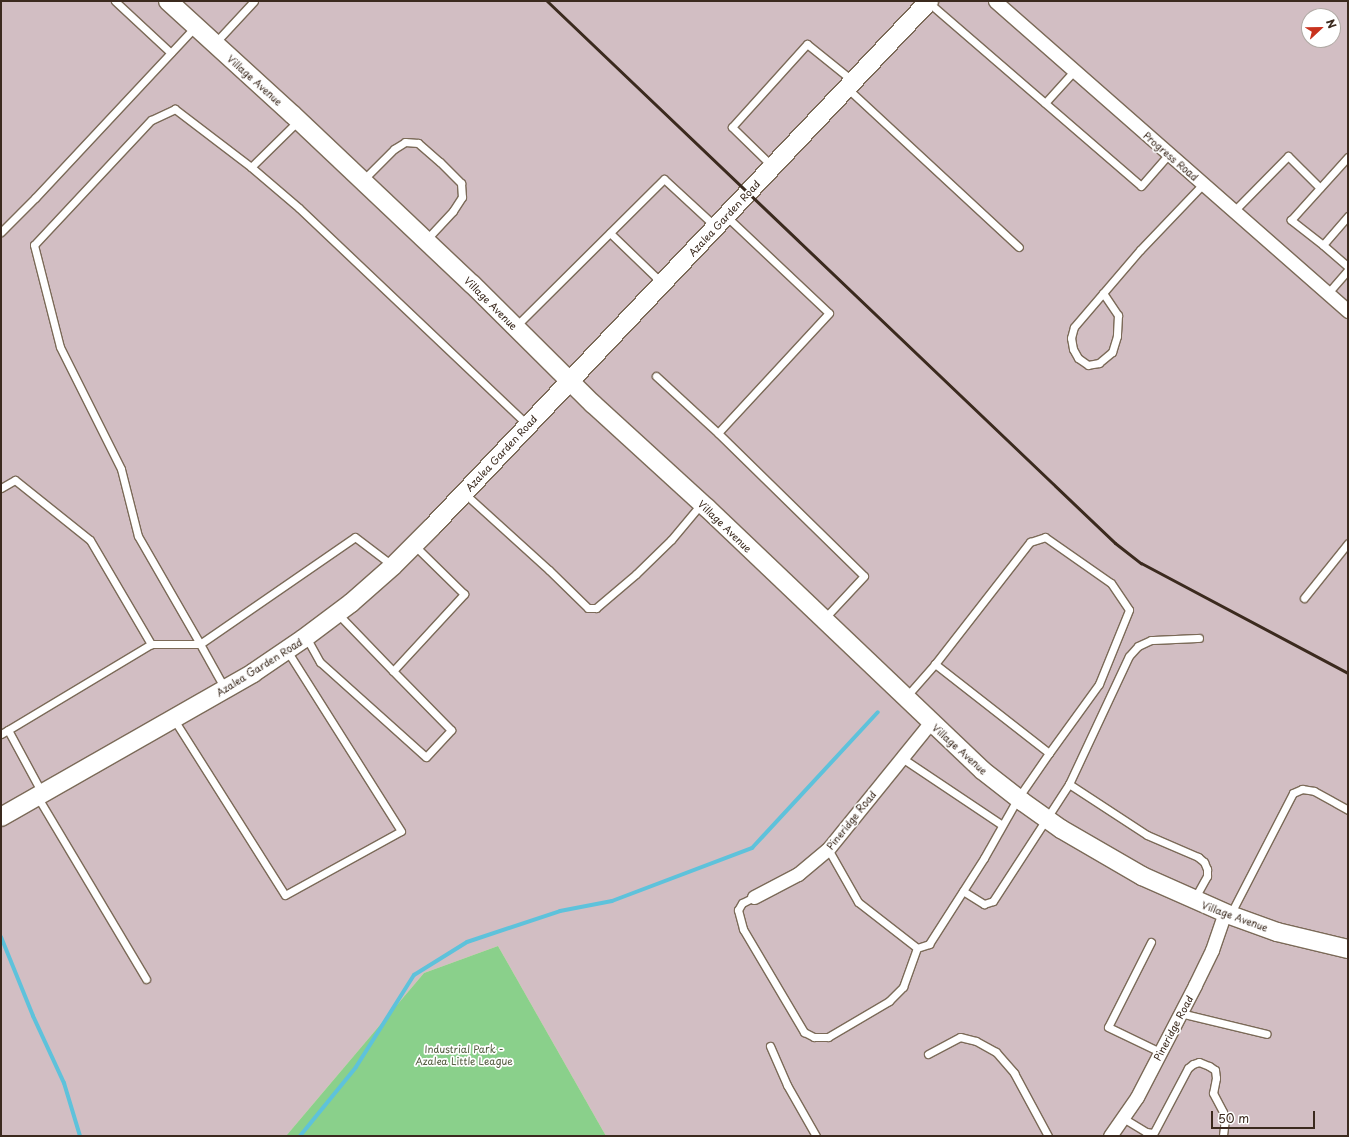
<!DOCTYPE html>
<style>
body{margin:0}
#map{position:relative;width:1349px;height:1137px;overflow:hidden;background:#f3e0c3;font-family:"Playpen Sans",sans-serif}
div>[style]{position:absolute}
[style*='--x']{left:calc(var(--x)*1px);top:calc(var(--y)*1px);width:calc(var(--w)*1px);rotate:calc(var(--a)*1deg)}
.industrial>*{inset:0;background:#d2bec3}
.green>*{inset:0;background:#8ad08b}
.stream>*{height:4px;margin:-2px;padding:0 2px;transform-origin:2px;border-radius:2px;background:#5ec2db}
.roads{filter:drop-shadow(1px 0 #7b6a58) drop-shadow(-1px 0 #7b6a58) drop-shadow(0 1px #7b6a58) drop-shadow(0 -1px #7b6a58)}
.lane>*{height:7px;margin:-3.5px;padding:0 3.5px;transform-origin:3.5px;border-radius:3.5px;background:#fff}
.street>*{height:13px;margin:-6.5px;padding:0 6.5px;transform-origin:6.5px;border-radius:6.5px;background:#fff}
.secondary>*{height:18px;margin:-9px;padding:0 9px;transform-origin:9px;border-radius:9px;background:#fff}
.rail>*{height:3px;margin:-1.5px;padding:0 1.5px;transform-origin:1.5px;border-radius:1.5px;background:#3b2a1e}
span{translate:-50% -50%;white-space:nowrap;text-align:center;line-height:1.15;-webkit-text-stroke:3.5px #fff;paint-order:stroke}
.street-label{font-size:10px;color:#3b2a1e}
.park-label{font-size:10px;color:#535c3f}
.frame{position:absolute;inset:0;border:2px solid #3b2a1e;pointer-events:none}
.north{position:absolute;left:1301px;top:8px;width:40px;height:40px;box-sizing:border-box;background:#fff;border:1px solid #b1aaa5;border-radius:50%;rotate:68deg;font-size:11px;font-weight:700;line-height:16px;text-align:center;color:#3b2a1e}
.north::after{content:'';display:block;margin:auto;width:14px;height:18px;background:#c8321e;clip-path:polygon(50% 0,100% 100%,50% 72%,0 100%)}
.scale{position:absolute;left:1211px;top:1111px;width:104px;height:18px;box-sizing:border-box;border:2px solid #3b2a1e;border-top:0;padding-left:5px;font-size:12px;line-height:14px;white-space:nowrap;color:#3b2a1e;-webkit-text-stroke:3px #fff;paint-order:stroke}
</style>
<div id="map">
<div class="industrial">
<div style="clip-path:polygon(evenodd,1px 1px,1348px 1px,1348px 1136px,606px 1136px,498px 946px,424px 973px,286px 1136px,1px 1136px,1px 1px,1309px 16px,1333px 16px,1333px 40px,1309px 40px,1309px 16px)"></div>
</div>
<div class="green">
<div style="clip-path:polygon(498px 946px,606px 1136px,286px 1136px,424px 973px)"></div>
</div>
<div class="stream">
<div style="--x:1;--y:937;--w:85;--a:67.9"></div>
<div style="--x:33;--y:1016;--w:74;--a:65.2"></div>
<div style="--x:64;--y:1083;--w:55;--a:73.2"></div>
<div style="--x:300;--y:1136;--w:89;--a:-50.9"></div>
<div style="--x:356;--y:1067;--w:109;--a:-57.8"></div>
<div style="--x:414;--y:975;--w:62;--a:-31.9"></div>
<div style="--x:467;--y:942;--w:98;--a:-18.4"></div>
<div style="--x:560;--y:911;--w:53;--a:-10.9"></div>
<div style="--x:612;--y:901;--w:150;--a:-20.7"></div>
<div style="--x:752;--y:848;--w:185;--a:-47.2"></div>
</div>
<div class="roads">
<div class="lane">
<div style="--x:115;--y:1;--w:76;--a:42.9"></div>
<div style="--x:928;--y:2;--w:281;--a:40.8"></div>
<div style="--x:1141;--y:186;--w:43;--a:-48.8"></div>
<div style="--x:215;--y:43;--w:57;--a:-47.1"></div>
<div style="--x:847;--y:88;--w:234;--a:42.8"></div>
<div style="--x:1045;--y:103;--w:43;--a:-47.8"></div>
<div style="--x:299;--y:120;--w:67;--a:135.6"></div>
<div style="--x:251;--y:167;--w:96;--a:-142.7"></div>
<div style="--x:175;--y:109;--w:26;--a:155"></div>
<div style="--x:151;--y:120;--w:171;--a:133.1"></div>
<div style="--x:34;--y:245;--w:105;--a:75.7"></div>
<div style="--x:60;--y:347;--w:136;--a:63.4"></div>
<div style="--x:121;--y:469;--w:69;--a:75.8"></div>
<div style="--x:138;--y:536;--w:125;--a:60.1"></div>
<div style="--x:200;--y:644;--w:188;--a:-34.6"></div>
<div style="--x:355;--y:537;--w:48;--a:37.3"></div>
<div style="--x:772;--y:166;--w:56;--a:-135.7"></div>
<div style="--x:732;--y:127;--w:112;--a:-47.9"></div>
<div style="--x:807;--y:44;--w:59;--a:38.8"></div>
<div style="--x:251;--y:167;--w:63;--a:40.5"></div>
<div style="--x:299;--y:208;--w:315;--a:43.5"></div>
<div style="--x:363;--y:180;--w:44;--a:-45"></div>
<div style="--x:394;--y:149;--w:13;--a:-32"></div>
<div style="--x:405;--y:142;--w:13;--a:4"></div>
<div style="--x:418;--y:143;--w:29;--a:41"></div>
<div style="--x:440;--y:162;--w:30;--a:45"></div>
<div style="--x:461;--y:183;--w:14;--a:86"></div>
<div style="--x:462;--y:197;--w:17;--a:123"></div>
<div style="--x:453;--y:211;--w:40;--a:133"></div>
<div style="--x:1234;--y:211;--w:77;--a:-45.5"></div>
<div style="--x:1288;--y:156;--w:45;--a:45"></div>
<div style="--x:726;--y:216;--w:141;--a:43.3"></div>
<div style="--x:829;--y:313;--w:163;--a:132.8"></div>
<div style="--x:718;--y:433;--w:204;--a:44.4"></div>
<div style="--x:864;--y:576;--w:60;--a:133"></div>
<div style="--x:1348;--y:216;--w:38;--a:131"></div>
<div style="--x:1323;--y:245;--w:33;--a:41"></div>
<div style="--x:1;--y:232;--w:48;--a:-45"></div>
<div style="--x:35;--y:198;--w:236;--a:-46.9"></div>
<div style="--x:610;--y:233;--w:72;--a:43.9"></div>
<div style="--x:1323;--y:245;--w:41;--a:-142"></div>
<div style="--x:1291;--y:220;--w:85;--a:-47.9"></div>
<div style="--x:1103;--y:293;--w:27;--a:56"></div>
<div style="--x:1118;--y:315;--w:21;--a:93"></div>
<div style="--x:1117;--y:336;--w:17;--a:107"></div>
<div style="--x:1112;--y:352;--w:17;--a:140"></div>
<div style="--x:1099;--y:363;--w:11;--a:170"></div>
<div style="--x:1088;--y:365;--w:12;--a:-145"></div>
<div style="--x:1078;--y:358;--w:10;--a:-119"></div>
<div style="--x:1073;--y:349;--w:11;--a:-100"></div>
<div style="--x:1071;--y:338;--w:11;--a:-75"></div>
<div style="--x:1074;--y:327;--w:101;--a:-49.4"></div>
<div style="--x:1140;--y:250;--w:91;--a:-46.3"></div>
<div style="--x:1328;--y:293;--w:30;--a:-49"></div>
<div style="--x:515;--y:327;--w:210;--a:-44.8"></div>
<div style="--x:664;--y:179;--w:71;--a:42.7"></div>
<div style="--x:656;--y:376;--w:84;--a:42.6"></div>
<div style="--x:1;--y:488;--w:16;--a:-30"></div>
<div style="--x:15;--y:480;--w:96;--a:38.7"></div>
<div style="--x:90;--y:540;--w:121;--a:59.6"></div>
<div style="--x:464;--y:493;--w:115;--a:42.2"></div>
<div style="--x:549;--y:570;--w:54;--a:44.3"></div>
<div style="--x:588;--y:608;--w:8;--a:0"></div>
<div style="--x:596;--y:608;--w:52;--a:-40.4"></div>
<div style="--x:636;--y:574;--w:49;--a:-44.2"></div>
<div style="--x:671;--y:540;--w:47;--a:-50.2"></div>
<div style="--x:1304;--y:598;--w:70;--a:-51.3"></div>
<div style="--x:338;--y:614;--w:79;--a:46"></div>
<div style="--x:393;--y:671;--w:105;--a:-47.3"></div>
<div style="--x:464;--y:594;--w:70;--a:-135.6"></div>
<div style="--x:306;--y:637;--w:29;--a:61"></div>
<div style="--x:320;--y:662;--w:142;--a:41.9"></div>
<div style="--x:426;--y:757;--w:37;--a:-47"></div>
<div style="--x:451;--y:730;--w:83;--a:-134.5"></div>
<div style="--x:935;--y:664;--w:155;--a:-52.1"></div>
<div style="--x:1030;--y:542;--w:16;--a:-18"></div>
<div style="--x:1045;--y:537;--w:80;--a:34.9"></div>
<div style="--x:1111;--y:583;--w:32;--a:56"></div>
<div style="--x:1129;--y:610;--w:80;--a:112.1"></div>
<div style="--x:1099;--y:684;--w:85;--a:125.9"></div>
<div style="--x:173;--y:718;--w:209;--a:57.7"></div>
<div style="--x:285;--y:895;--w:132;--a:-28.9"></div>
<div style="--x:401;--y:831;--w:213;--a:-122.3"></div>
<div style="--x:8;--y:730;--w:167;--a:-31"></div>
<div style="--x:151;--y:644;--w:49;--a:0"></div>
<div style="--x:200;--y:644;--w:51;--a:60.9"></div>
<div style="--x:1;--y:734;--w:8;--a:-30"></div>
<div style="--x:8;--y:730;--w:72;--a:61.6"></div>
<div style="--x:902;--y:758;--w:120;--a:33.8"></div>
<div style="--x:1069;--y:784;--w:93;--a:33.2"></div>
<div style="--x:1147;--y:835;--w:56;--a:23.3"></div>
<div style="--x:1198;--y:857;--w:8;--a:40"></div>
<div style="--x:1204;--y:862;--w:8;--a:67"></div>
<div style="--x:1207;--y:869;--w:7;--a:90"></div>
<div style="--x:1207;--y:876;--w:26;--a:119"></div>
<div style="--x:37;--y:796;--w:213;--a:59.2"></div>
<div style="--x:828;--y:849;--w:61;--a:60.5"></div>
<div style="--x:858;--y:902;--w:75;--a:37.9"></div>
<div style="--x:917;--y:948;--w:13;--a:-18"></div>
<div style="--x:929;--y:944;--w:102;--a:-57.4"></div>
<div style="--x:984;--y:858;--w:69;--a:-60.5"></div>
<div style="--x:1018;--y:798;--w:55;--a:-55.4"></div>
<div style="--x:1049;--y:753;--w:145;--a:-142"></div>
<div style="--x:935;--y:664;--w:44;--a:131.3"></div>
<div style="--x:963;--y:891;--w:25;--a:32"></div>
<div style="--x:984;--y:904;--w:9;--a:-18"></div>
<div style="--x:993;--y:901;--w:140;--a:-57"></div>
<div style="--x:1069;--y:784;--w:141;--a:-64.9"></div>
<div style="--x:1129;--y:656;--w:13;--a:-48"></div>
<div style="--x:1138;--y:646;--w:14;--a:-25"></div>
<div style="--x:1151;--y:640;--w:48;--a:-2.4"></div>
<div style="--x:754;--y:897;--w:13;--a:153"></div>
<div style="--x:742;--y:903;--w:8;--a:120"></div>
<div style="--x:738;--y:910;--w:20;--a:75"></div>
<div style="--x:743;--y:929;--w:120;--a:59.4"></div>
<div style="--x:804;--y:1032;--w:11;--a:27"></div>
<div style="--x:814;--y:1037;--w:14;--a:0"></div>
<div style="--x:828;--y:1037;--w:71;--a:-30.5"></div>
<div style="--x:889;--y:1001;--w:20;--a:-45"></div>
<div style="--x:903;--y:987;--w:41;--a:-70.3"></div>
<div style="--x:1230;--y:915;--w:137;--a:-62.7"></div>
<div style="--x:1293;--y:793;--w:10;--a:-24"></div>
<div style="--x:1302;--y:789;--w:12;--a:9"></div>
<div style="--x:1314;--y:791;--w:39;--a:29"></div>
<div style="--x:1151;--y:942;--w:95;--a:116.8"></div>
<div style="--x:1108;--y:1027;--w:58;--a:25.7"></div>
<div style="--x:1180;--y:1013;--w:89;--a:13.6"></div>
<div style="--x:770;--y:1046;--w:43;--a:66.4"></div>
<div style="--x:787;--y:1085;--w:59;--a:60.4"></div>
<div style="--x:928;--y:1054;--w:36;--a:-28"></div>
<div style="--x:960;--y:1037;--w:16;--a:14"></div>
<div style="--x:976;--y:1041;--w:23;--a:29"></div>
<div style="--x:996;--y:1052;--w:28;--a:49"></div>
<div style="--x:1014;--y:1073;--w:72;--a:61.6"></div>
<div style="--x:1123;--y:1118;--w:27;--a:31"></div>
<div style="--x:1146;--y:1132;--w:7;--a:8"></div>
<div style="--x:1152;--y:1136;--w:77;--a:-62.1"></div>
<div style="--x:1188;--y:1068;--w:6;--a:-39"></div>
<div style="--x:1193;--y:1064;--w:6;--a:-18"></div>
<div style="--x:1199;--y:1062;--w:11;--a:22"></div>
<div style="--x:1209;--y:1066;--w:7;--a:34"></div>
<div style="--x:1215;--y:1070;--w:8;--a:83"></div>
<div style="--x:1216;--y:1078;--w:15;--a:101"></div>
<div style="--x:1213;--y:1093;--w:21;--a:62"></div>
<div style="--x:1223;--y:1112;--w:7;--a:74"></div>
<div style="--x:1225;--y:1119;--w:17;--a:97"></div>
</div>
<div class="street">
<div style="--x:995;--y:1;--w:470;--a:41.3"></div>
<div style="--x:754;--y:897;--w:50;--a:-27.6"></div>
<div style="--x:798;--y:874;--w:39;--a:-40"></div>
<div style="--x:828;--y:849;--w:164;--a:-51"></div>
<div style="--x:1110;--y:1136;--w:47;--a:-55.3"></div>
<div style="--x:1137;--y:1097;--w:126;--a:-62.6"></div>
<div style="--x:1195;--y:985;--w:39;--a:-64"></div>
<div style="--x:1212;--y:950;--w:39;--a:-71"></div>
</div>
<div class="secondary">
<div style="--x:168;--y:1;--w:169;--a:42.4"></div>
<div style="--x:293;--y:115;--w:246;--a:43.4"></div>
<div style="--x:472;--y:284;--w:170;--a:44.8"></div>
<div style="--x:593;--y:404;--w:154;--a:42.4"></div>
<div style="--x:707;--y:508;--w:380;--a:43.6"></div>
<div style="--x:982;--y:770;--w:52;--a:38"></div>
<div style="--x:1023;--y:802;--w:47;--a:35.4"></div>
<div style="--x:1061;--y:829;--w:94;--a:30.1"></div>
<div style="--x:1142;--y:876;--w:96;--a:23.9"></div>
<div style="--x:1230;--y:915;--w:50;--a:19.9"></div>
<div style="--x:1277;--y:932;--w:73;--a:13.5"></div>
<div style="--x:1;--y:817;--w:290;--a:-29.7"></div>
<div style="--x:253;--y:673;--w:60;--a:-34.2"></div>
<div style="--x:303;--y:639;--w:60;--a:-36.9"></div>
<div style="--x:351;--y:603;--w:56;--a:-41.4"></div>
<div style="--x:393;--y:566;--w:55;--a:-45"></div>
<div style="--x:432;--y:527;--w:724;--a:-46.62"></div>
</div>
</div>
<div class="rail">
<div style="--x:547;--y:1;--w:785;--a:43.66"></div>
<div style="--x:1115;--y:543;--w:33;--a:38"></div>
<div style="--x:1141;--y:563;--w:234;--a:28"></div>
</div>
<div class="street-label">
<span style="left:255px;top:80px;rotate:42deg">Village Avenue</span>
<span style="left:1171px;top:156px;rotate:41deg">Progress Road</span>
<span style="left:724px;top:218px;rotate:-47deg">Azalea Garden Road</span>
<span style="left:491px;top:303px;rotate:45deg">Village Avenue</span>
<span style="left:501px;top:453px;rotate:-47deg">Azalea Garden Road</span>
<span style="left:725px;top:526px;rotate:44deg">Village Avenue</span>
<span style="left:259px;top:667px;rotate:-32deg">Azalea Garden Road</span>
<span style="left:960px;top:749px;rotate:42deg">Village Avenue</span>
<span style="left:851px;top:820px;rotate:-51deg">Pineridge Road</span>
<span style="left:1235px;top:916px;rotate:20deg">Village Avenue</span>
<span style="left:1173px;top:1028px;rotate:-62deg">Pineridge Road</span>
</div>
<div class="park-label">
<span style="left:464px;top:1054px">Industrial Park -<br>Azalea Little League</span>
</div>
<div class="frame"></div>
<div class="north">N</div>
<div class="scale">50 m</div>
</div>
